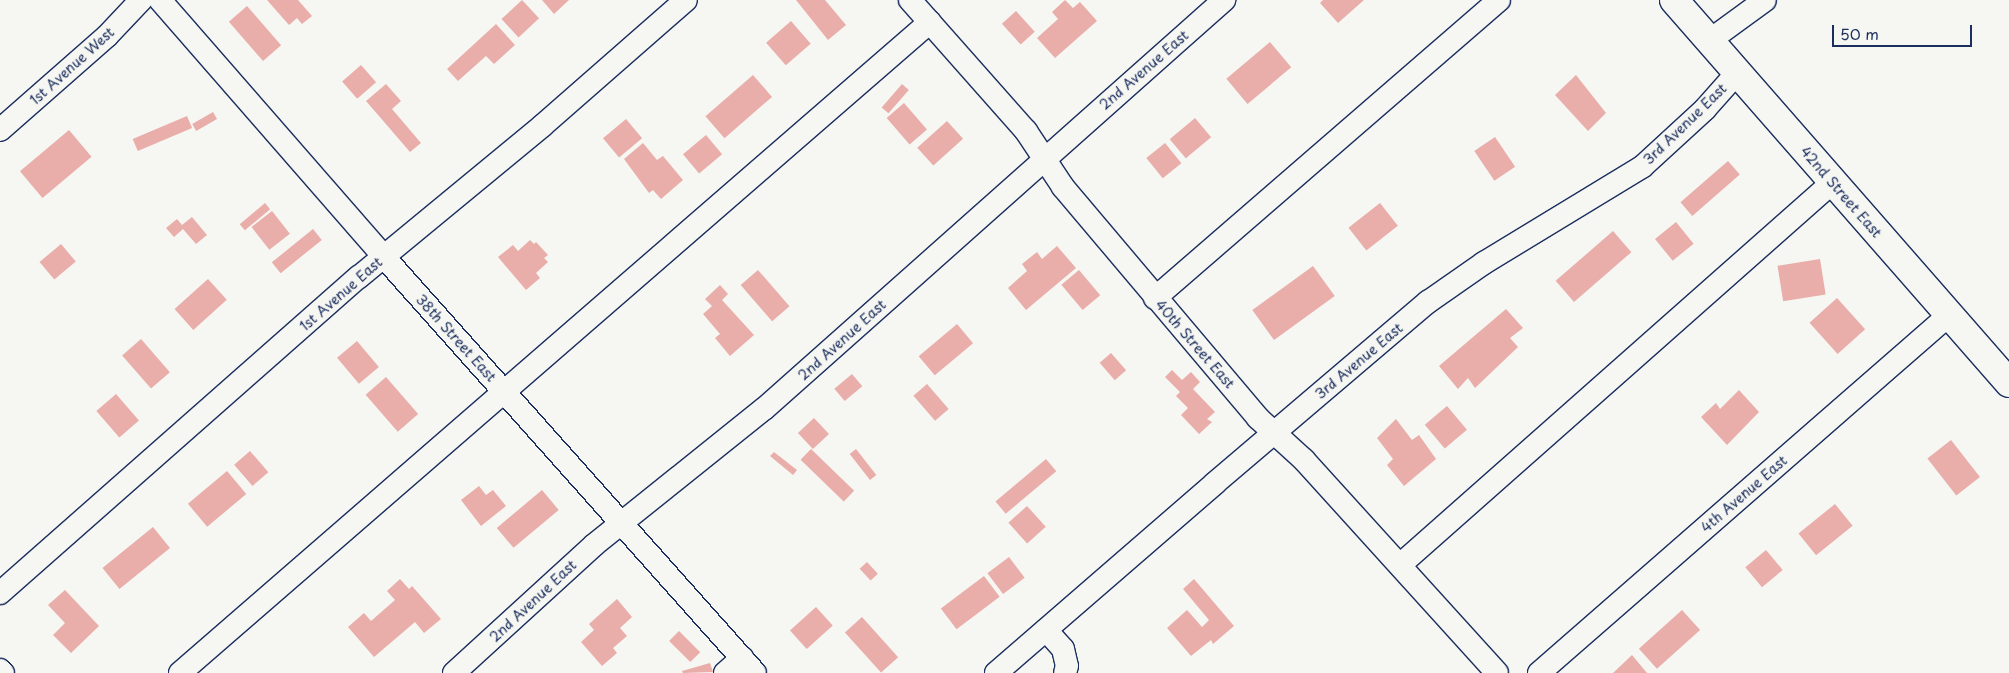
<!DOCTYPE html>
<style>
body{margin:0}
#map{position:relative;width:2009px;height:673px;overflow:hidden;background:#f6f6f2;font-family:"Playpen Sans",sans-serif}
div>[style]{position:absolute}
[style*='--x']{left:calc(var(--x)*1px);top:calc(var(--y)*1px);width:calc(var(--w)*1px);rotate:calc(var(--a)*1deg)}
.building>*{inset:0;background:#e9aeaa;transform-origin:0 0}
.roads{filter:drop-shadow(1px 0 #1b2f5e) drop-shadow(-1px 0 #1b2f5e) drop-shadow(0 1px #1b2f5e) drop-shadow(0 -1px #1b2f5e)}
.minor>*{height:22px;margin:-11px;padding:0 11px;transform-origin:11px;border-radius:11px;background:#f6f6f2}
.major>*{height:28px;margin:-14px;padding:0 14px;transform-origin:14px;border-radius:14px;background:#f6f6f2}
span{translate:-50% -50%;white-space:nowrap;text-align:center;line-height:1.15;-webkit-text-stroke:4px #f6f6f2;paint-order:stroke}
.street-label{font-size:14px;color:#1b2f5e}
.scale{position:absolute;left:1832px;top:25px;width:140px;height:22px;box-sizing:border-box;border:2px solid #1b2f5e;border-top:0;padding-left:6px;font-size:15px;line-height:18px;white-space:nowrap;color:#1b2f5e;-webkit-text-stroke:4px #f6f6f2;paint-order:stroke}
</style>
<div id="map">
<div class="building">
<div style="clip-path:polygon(267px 0,298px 0,312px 16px,302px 24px,297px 18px,289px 25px)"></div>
<div style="left:522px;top:0;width:25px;height:28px;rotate:47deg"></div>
<div style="clip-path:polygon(542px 0,569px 0,554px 14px)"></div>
<div style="clip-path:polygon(796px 0,825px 0,846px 25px,828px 40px)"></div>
<div style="clip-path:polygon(1065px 0,1073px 8px,1080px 2px,1097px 21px,1055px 58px,1037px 38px,1058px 19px,1052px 12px)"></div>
<div style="clip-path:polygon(1323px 0,1364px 0,1338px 23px,1320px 3px)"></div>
<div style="left:247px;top:6px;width:52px;height:24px;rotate:49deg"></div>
<div style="left:1016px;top:11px;width:28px;height:19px;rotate:48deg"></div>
<div style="left:791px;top:21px;width:30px;height:33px;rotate:49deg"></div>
<div style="clip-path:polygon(496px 24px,515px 45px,494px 64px,486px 56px,458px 81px,447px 69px)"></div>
<div style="left:1270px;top:42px;width:33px;height:57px;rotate:50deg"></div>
<div style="left:361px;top:65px;width:23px;height:25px;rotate:49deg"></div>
<div style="left:753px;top:75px;width:29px;height:63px;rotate:49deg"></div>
<div style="clip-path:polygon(1576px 75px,1606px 113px,1588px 131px,1555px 95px)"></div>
<div style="clip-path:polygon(386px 84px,401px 101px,392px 109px,421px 143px,410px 152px,366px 101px)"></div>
<div style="left:902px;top:84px;width:9px;height:31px;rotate:41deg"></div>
<div style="left:904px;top:103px;width:35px;height:23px;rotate:49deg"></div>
<div style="left:213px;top:112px;width:8px;height:24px;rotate:60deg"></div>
<div style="left:187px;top:116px;width:13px;height:59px;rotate:67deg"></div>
<div style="left:1195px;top:118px;width:25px;height:33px;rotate:50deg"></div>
<div style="left:626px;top:119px;width:25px;height:30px;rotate:50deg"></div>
<div style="left:947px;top:121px;width:24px;height:40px;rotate:48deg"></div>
<div style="left:69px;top:130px;width:35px;height:64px;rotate:50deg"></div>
<div style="left:706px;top:135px;width:25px;height:30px;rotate:50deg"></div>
<div style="left:1495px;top:137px;width:36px;height:25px;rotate:56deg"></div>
<div style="clip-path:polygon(643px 143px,657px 160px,663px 156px,683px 180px,661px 199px,653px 190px,649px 193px,624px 159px)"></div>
<div style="left:1165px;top:143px;width:26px;height:24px;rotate:51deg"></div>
<div style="left:1728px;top:161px;width:18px;height:63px;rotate:49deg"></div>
<div style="left:265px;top:203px;width:8px;height:33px;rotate:50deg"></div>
<div style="left:1380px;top:203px;width:29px;height:40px;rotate:52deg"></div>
<div style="left:272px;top:211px;width:29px;height:26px;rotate:52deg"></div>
<div style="clip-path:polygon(192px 217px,207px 235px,196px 244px,183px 229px,174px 237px,166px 228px,177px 219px,182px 225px)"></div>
<div style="left:1676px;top:222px;width:28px;height:27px;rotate:51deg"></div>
<div style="left:313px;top:229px;width:14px;height:53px;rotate:51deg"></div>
<div style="left:1613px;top:231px;width:28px;height:76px;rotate:49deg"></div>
<div style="clip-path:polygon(530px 240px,534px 244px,536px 242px,548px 255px,544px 258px,548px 262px,536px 273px,540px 278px,526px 290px,498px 257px,513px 245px,518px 251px)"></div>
<div style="left:61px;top:244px;width:23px;height:28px;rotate:50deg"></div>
<div style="clip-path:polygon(1057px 246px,1076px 268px,1026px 310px,1008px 288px,1027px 271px,1022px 264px,1037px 252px,1042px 259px)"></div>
<div style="left:1820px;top:259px;width:36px;height:43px;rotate:81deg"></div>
<div style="left:1313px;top:266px;width:37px;height:75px;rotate:54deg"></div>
<div style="left:758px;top:270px;width:48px;height:23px;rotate:49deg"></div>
<div style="left:1079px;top:270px;width:33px;height:23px;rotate:50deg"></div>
<div style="left:208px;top:279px;width:28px;height:45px;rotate:48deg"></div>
<div style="clip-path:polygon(720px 285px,728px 294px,722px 300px,754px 335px,730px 356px,715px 338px,720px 334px,703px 314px,712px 306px,705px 299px)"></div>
<div style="left:1837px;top:298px;width:42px;height:37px;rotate:48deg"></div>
<div style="clip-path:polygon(1506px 309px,1523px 328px,1510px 338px,1518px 347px,1475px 388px,1468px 378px,1458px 389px,1439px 366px)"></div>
<div style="left:957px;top:324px;width:25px;height:50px;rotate:50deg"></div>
<div style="left:141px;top:339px;width:44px;height:25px;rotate:49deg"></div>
<div style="left:357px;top:341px;width:34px;height:26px;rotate:50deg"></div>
<div style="left:1111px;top:353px;width:23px;height:15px;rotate:49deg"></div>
<div style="clip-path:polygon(1172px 370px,1182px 380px,1191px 372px,1200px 382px,1193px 389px,1215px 412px,1207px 419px,1212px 422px,1199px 434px,1181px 415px,1188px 408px,1176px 396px,1180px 392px,1165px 377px)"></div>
<div style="left:852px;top:374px;width:16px;height:23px;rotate:50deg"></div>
<div style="left:386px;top:377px;width:49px;height:27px;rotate:49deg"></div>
<div style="left:927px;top:384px;width:33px;height:18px;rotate:49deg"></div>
<div style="clip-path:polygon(1739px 390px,1759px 412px,1727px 445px,1701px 417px,1716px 403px,1720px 409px)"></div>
<div style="left:116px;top:394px;width:35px;height:26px;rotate:49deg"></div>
<div style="left:1447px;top:406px;width:31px;height:29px;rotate:50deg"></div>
<div style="left:814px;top:418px;width:22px;height:22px;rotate:47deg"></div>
<div style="clip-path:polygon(1396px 419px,1412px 440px,1419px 435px,1436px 459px,1404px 486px,1387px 465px,1393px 459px,1377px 438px)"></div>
<div style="left:1951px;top:440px;width:47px;height:30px;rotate:52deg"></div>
<div style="left:811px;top:449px;width:60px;height:15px;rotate:44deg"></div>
<div style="left:856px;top:449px;width:33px;height:8px;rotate:52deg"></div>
<div style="left:250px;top:451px;width:28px;height:21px;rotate:49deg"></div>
<div style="clip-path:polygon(774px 452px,797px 470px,793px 475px,770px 456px)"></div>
<div style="left:1046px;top:459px;width:16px;height:66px;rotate:50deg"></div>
<div style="left:227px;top:471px;width:30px;height:51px;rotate:50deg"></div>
<div style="clip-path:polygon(479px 486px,486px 495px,493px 490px,506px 506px,481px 526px,461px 500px)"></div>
<div style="left:542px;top:490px;width:26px;height:59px;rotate:50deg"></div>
<div style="left:1835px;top:504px;width:28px;height:47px;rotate:51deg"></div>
<div style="left:1027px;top:506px;width:28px;height:25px;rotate:48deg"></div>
<div style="left:153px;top:527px;width:27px;height:65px;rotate:51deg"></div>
<div style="left:1766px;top:550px;width:26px;height:27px;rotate:50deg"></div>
<div style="left:1009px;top:557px;width:26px;height:27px;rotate:53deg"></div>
<div style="left:867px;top:562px;width:16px;height:10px;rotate:47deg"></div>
<div style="left:984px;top:576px;width:26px;height:54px;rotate:53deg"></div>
<div style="clip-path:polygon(400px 579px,409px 589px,412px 586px,441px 619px,424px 633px,415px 622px,374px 657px,348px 627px,364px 613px,371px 621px,395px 600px,387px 591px)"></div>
<div style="clip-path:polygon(1194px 579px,1234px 626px,1213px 644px,1211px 640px,1191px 656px,1167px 628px,1187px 610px,1202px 627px,1209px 620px,1183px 589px)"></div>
<div style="clip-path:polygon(65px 590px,99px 626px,71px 653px,53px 635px,65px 623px,48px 605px)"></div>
<div style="clip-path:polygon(617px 599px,632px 617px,620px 628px,627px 636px,613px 648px,617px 653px,602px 666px,581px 642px,594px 630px,589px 624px)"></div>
<div style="left:816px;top:607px;width:25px;height:35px;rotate:48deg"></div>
<div style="left:1682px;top:610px;width:27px;height:58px;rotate:48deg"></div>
<div style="left:862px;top:617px;width:54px;height:23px;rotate:48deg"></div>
<div style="left:679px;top:631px;width:30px;height:14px;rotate:45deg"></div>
<div style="clip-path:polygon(1632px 655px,1647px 673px,1613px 673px)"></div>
<div style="clip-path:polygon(710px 663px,713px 672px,683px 673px,682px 671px)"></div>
</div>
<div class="roads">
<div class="minor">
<div style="--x:160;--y:0;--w:341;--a:48.9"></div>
<div style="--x:384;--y:257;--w:557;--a:48.27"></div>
<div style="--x:910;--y:0;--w:175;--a:48.5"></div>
<div style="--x:1026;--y:131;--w:67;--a:56.5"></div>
<div style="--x:1063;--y:187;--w:302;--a:49.8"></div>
<div style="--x:1258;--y:418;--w:62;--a:42.4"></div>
<div style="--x:1304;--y:460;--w:287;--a:47.8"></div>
<div style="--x:1709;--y:41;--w:69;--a:-36.2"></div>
<div style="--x:0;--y:130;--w:142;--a:-41.3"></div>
<div style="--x:107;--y:36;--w:50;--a:-46.6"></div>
<div style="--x:1155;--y:298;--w:455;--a:-40.9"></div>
<div style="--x:1400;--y:565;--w:578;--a:-41.49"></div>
<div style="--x:0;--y:593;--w:478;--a:-41.4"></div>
<div style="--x:359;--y:277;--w:237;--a:-39.5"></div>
<div style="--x:542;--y:126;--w:191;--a:-41.2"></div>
<div style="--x:1046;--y:630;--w:25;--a:48"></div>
<div style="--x:1063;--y:649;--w:17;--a:77"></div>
<div style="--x:1067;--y:666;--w:7;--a:106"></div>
<div style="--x:0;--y:670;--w:4;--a:45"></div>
<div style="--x:180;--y:673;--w:993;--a:-40.96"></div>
<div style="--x:454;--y:673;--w:190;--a:-42.4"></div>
<div style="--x:594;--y:545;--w:218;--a:-38.7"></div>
<div style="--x:764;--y:409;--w:616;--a:-41.64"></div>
<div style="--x:725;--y:673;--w:23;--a:-41"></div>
<div style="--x:996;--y:673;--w:290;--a:-40.9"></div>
<div style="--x:1215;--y:483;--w:280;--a:-40.4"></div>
<div style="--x:1428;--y:302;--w:68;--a:-34.9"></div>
<div style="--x:1484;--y:263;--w:185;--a:-31.3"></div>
<div style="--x:1642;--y:167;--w:86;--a:-42.6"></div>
<div style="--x:1705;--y:109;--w:48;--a:-48.4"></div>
<div style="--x:1539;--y:673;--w:544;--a:-41.13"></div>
</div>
<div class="major">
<div style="--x:1674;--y:0;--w:509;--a:48.82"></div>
</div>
</div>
<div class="street-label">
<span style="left:72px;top:66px;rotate:-42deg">1st Avenue West</span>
<span style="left:1144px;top:70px;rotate:-41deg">2nd Avenue East</span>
<span style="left:1685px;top:124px;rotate:-44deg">3rd Avenue East</span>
<span style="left:1841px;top:192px;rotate:49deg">42nd Street East</span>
<span style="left:341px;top:294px;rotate:-41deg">1st Avenue East</span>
<span style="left:456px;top:338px;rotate:48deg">38th Street East</span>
<span style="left:842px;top:340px;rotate:-42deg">2nd Avenue East</span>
<span style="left:1195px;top:344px;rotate:49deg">40th Street East</span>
<span style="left:1359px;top:361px;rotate:-40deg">3rd Avenue East</span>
<span style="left:1744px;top:494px;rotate:-41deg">4th Avenue East</span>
<span style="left:533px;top:601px;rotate:-43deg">2nd Avenue East</span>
</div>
<div class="scale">50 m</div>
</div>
